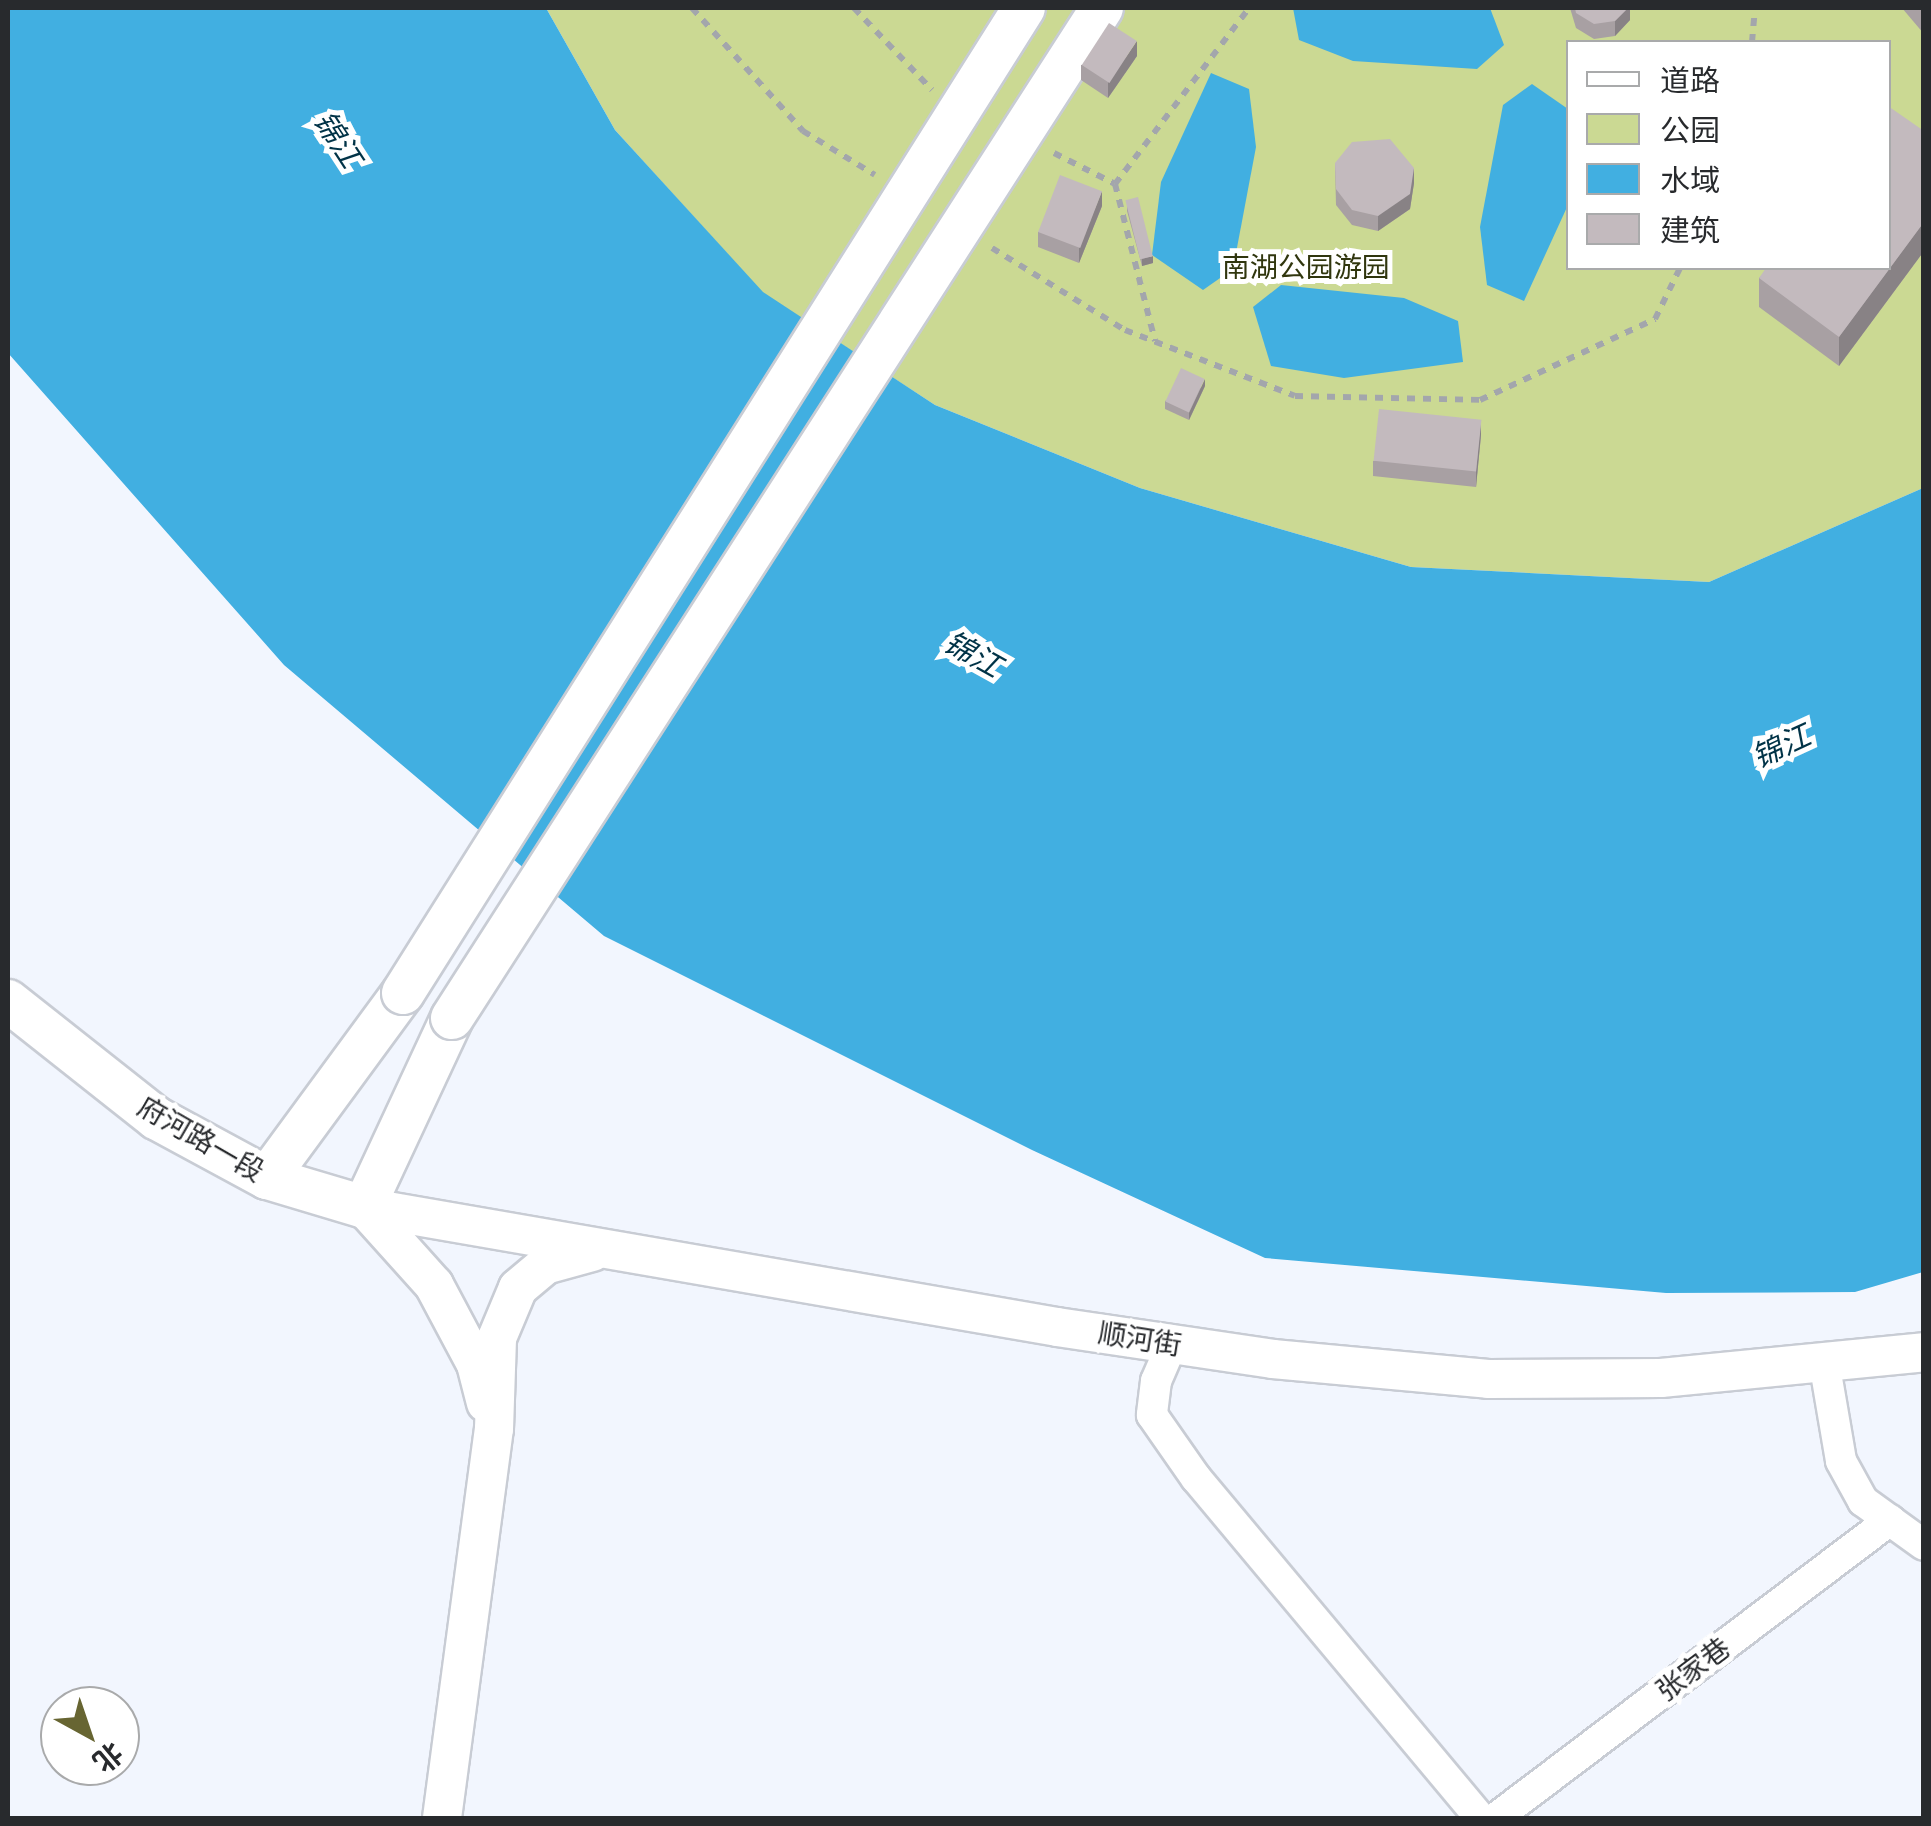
<!DOCTYPE html>
<meta charset="utf-8">
<style>
body{margin:0}
#map{position:relative;width:1931px;height:1826px;overflow:hidden;background:#f2f6fe;font-family:"Titillium Web","Noto Sans SC",sans-serif}
div>[style]{position:absolute}
[style*='--x']{left:calc(var(--x)*1px);top:calc(var(--y)*1px);width:calc(var(--w)*1px);rotate:calc(var(--a)*1deg)}
.green>*{inset:0;background:#cbd993}
.water>*{inset:0;background:#41afe1}
.path>*{height:6px;margin-top:-3px;transform-origin:0;background:repeating-linear-gradient(90deg,#a3a6ac 0 8px,transparent 0 16px)}
.roads{filter:drop-shadow(2px 0 #c8ccd4) drop-shadow(-2px 0 #c8ccd4) drop-shadow(0 2px #c8ccd4) drop-shadow(0 -2px #c8ccd4)}
.minor>*{height:30px;margin:-15px;padding:0 15px;transform-origin:15px;border-radius:15px;background:#fff}
.tertiary>*{height:38px;margin:-19px;padding:0 19px;transform-origin:19px;border-radius:19px;background:#fff}
.secondary>*{height:42px;margin:-21px;padding:0 21px;transform-origin:21px;border-radius:21px;background:#fff}
.bridges{filter:drop-shadow(2px 0 #c8ccd4) drop-shadow(-2px 0 #c8ccd4) drop-shadow(0 2px #c8ccd4) drop-shadow(0 -2px #c8ccd4)}
.secondary-bridge>*{height:42px;margin:-21px;padding:0 21px;transform-origin:21px;border-radius:21px;background:#fff}
.wall>*{inset:0;background:#a8a0a3}
.shaded-wall>*{inset:0;background:#888285}
.building>*{inset:0;background:#c3babe;transform-origin:0 0}
span{translate:-50% -50%;white-space:nowrap;text-align:center;line-height:1.15;-webkit-text-stroke:10px #fff;paint-order:stroke}
.park-label{font-size:28px;color:#30360e}
.street-label{font-size:28px;color:#282a2d}
.water-label{font-size:30px;color:#013347;font-style:italic}
.frame{position:absolute;inset:0;border:10px solid #282a2d;pointer-events:none}
.legend{position:absolute;left:1566px;top:40px;width:325px;height:230px;box-sizing:border-box;background:#fff;border:2px solid #a9aaab;margin:0;padding:12px 18px;list-style:none;font-size:30px;color:#282a2d}
.legend li{display:flex;align-items:center;gap:20px;height:50px}
.legend b{width:50px;border:2px solid #a9aaab}
.north{position:absolute;left:40px;top:1686px;width:100px;height:100px;box-sizing:border-box;background:#fff;border:2px solid #a9aaab;border-radius:50%;rotate:140deg;font-size:28px;font-weight:700;line-height:40px;text-align:center;color:#282a2d}
.north::after{content:'';display:block;margin:auto;width:35px;height:45px;background:#676532;clip-path:polygon(50% 0,100% 100%,50% 72%,0 100%)}
</style>
<div id="map">
<div class="green">
<div style="clip-path:polygon(evenodd,546px 8px,1923px 8px,1923px 488px,1709px 582px,1411px 567px,1140px 488px,935px 405px,763px 293px,615px 130px,546px 8px,1568px 42px,1888px 42px,1888px 268px,1568px 268px,1568px 42px)"></div>
</div>
<div class="water">
<div style="clip-path:polygon(8px 8px,546px 8px,615px 130px,763px 292px,935px 405px,1140px 488px,1411px 567px,1709px 582px,1923px 488px,1923px 1272px,1855px 1292px,1666px 1293px,1265px 1258px,1032px 1150px,604px 936px,284px 665px,8px 353px)"></div>
<div style="clip-path:polygon(1293px 8px,1490px 8px,1504px 45px,1477px 69px,1353px 61px,1299px 40px)"></div>
<div style="clip-path:polygon(1211px 73px,1249px 89px,1256px 147px,1233px 269px,1203px 290px,1152px 255px,1161px 182px)"></div>
<div style="clip-path:polygon(1532px 84px,1568px 109px,1568px 205px,1524px 301px,1487px 285px,1480px 227px,1503px 105px)"></div>
<div style="clip-path:polygon(1281px 285px,1404px 298px,1458px 321px,1463px 362px,1344px 378px,1271px 366px,1253px 307px)"></div>
</div>
<div class="path">
<div style="--x:692;--y:8;--w:166;--a:47.9"></div>
<div style="--x:803;--y:131;--w:84;--a:31.4"></div>
<div style="--x:854;--y:8;--w:113;--a:46.4"></div>
<div style="--x:1752;--y:42;--w:34;--a:-85"></div>
<div style="--x:1054;--y:153;--w:68;--a:26.9"></div>
<div style="--x:1115;--y:184;--w:221;--a:-52.7"></div>
<div style="--x:1115;--y:184;--w:162;--a:75.7"></div>
<div style="--x:992;--y:248;--w:156;--a:31.7"></div>
<div style="--x:1125;--y:330;--w:182;--a:21.2"></div>
<div style="--x:1295;--y:396;--w:185;--a:1.2"></div>
<div style="--x:1480;--y:400;--w:193;--a:-24.8"></div>
<div style="--x:1655;--y:319;--w:57;--a:-63.9"></div>
</div>
<div class="roads">
<div class="minor">
<div style="--x:1172;--y:1344;--w:40;--a:113.4"></div>
<div style="--x:1156;--y:1381;--w:34;--a:97"></div>
<div style="--x:1152;--y:1415;--w:77;--a:55.1"></div>
<div style="--x:1196;--y:1478;--w:443;--a:50.1"></div>
<div style="--x:1825;--y:1367;--w:95;--a:80.3"></div>
<div style="--x:1841;--y:1461;--w:46;--a:61.2"></div>
<div style="--x:1863;--y:1501;--w:75;--a:35.8"></div>
<div style="--x:1496;--y:1818;--w:494;--a:-37.1"></div>
</div>
<div class="tertiary">
<div style="--x:364;--y:1207;--w:703;--a:9.82"></div>
<div style="--x:1057;--y:1327;--w:218;--a:8.4"></div>
<div style="--x:1273;--y:1359;--w:216;--a:5.3"></div>
<div style="--x:1488;--y:1379;--w:173;--a:-0.3"></div>
<div style="--x:1661;--y:1378;--w:264;--a:-5.6"></div>
<div style="--x:364;--y:1207;--w:105;--a:48.1"></div>
<div style="--x:434;--y:1285;--w:89;--a:62"></div>
<div style="--x:476;--y:1364;--w:40;--a:75.6"></div>
<div style="--x:442;--y:1818;--w:392;--a:-82.4"></div>
<div style="--x:494;--y:1429;--w:91;--a:-88.1"></div>
<div style="--x:497;--y:1338;--w:54;--a:-67.2"></div>
<div style="--x:518;--y:1288;--w:35;--a:-40"></div>
<div style="--x:545;--y:1265;--w:49;--a:-15.5"></div>
</div>
<div class="secondary">
<div style="--x:8;--y:1001;--w:189;--a:38.3"></div>
<div style="--x:156;--y:1118;--w:126;--a:28.4"></div>
<div style="--x:267;--y:1178;--w:101;--a:16.6"></div>
<div style="--x:364;--y:1207;--w:208;--a:-65"></div>
<div style="--x:267;--y:1178;--w:230;--a:-53.7"></div>
</div>
</div>
<div class="bridges">
<div class="secondary-bridge">
<div style="--x:403;--y:993;--w:1164;--a:-57.77"></div>
<div style="--x:452;--y:1018;--w:1201;--a:-57.24"></div>
</div>
</div>
<div class="wall">
<div style="clip-path:polygon(1570px 8px,1630px 8px,1630px 20px,1615px 36px,1594px 39px,1576px 28px)"></div>
<div style="clip-path:polygon(1902px 8px,1924px 8px,1924px 34px)"></div>
<div style="clip-path:polygon(1137px 56px,1108px 98px,1081px 80px,1081px 65px)"></div>
<div style="clip-path:polygon(1924px 131px,1924px 251px,1839px 366px,1759px 307px,1759px 278px)"></div>
<div style="clip-path:polygon(1335px 163px,1414px 183px,1410px 209px,1378px 231px,1352px 225px,1336px 205px)"></div>
<div style="clip-path:polygon(1127px 203px,1153px 263px,1142px 266px,1127px 211px)"></div>
<div style="clip-path:polygon(1102px 206px,1079px 263px,1038px 247px,1038px 232px)"></div>
<div style="clip-path:polygon(1205px 386px,1189px 420px,1165px 409px,1165px 401px)"></div>
<div style="clip-path:polygon(1481px 435px,1476px 487px,1373px 476px,1373px 461px)"></div>
</div>
<div class="shaded-wall">
<div style="clip-path:polygon(1628px 8px,1630px 8px,1630px 20px,1615px 36px,1615px 21px)"></div>
<div style="clip-path:polygon(1137px 41px,1137px 56px,1108px 98px,1108px 83px)"></div>
<div style="clip-path:polygon(1414px 168px,1414px 183px,1410px 209px,1378px 231px,1378px 216px)"></div>
<div style="clip-path:polygon(1102px 191px,1102px 206px,1079px 263px,1079px 248px)"></div>
<div style="clip-path:polygon(1924px 222px,1924px 251px,1839px 366px,1839px 337px)"></div>
<div style="clip-path:polygon(1153px 256px,1153px 263px,1142px 266px,1142px 259px)"></div>
<div style="clip-path:polygon(1205px 379px,1205px 386px,1189px 420px,1189px 413px)"></div>
<div style="clip-path:polygon(1481px 420px,1481px 435px,1476px 487px,1476px 472px)"></div>
</div>
<div class="building">
<div style="clip-path:polygon(1575px 8px,1628px 8px,1615px 21px,1594px 24px,1576px 13px)"></div>
<div style="left:1109px;top:23px;width:33px;height:50px;rotate:33deg"></div>
<div style="clip-path:polygon(1888px 106px,1924px 131px,1924px 222px,1839px 337px,1759px 278px,1766px 268px,1888px 268px)"></div>
<div style="clip-path:polygon(1390px 139px,1414px 168px,1410px 194px,1378px 216px,1352px 210px,1336px 189px,1335px 163px,1352px 142px)"></div>
<div style="left:1060px;top:175px;width:45px;height:61px;rotate:21deg"></div>
<div style="left:1138px;top:197px;width:61px;height:13px;rotate:76deg"></div>
<div style="left:1181px;top:368px;width:26px;height:37px;rotate:25deg"></div>
<div style="left:1379px;top:409px;width:103px;height:52px;rotate:6deg"></div>
</div>
<div class="park-label">
<span style="left:1306px;top:267px">南湖公园游园</span>
</div>
<div class="street-label">
<span style="left:201px;top:1139px;rotate:30deg">府河路一段</span>
<span style="left:1140px;top:1339px;rotate:9deg">顺河街</span>
<span style="left:1693px;top:1669px;rotate:-37deg">张家巷</span>
</div>
<div class="water-label">
<span style="left:338px;top:139px;rotate:57deg">锦江</span>
<span style="left:973px;top:654px;rotate:29deg">锦江</span>
<span style="left:1781px;top:746px;rotate:-25deg">锦江</span>
</div>
<div class="frame"></div>
<ul class="legend">
<li><b style="height:12px;background:#fff"></b>道路</li>
<li><b style="height:28px;background:#cbd993"></b>公园</li>
<li><b style="height:28px;background:#41afe1"></b>水域</li>
<li><b style="height:28px;background:#c3babe"></b>建筑</li>
</ul>
<div class="north">北</div>
</div>
